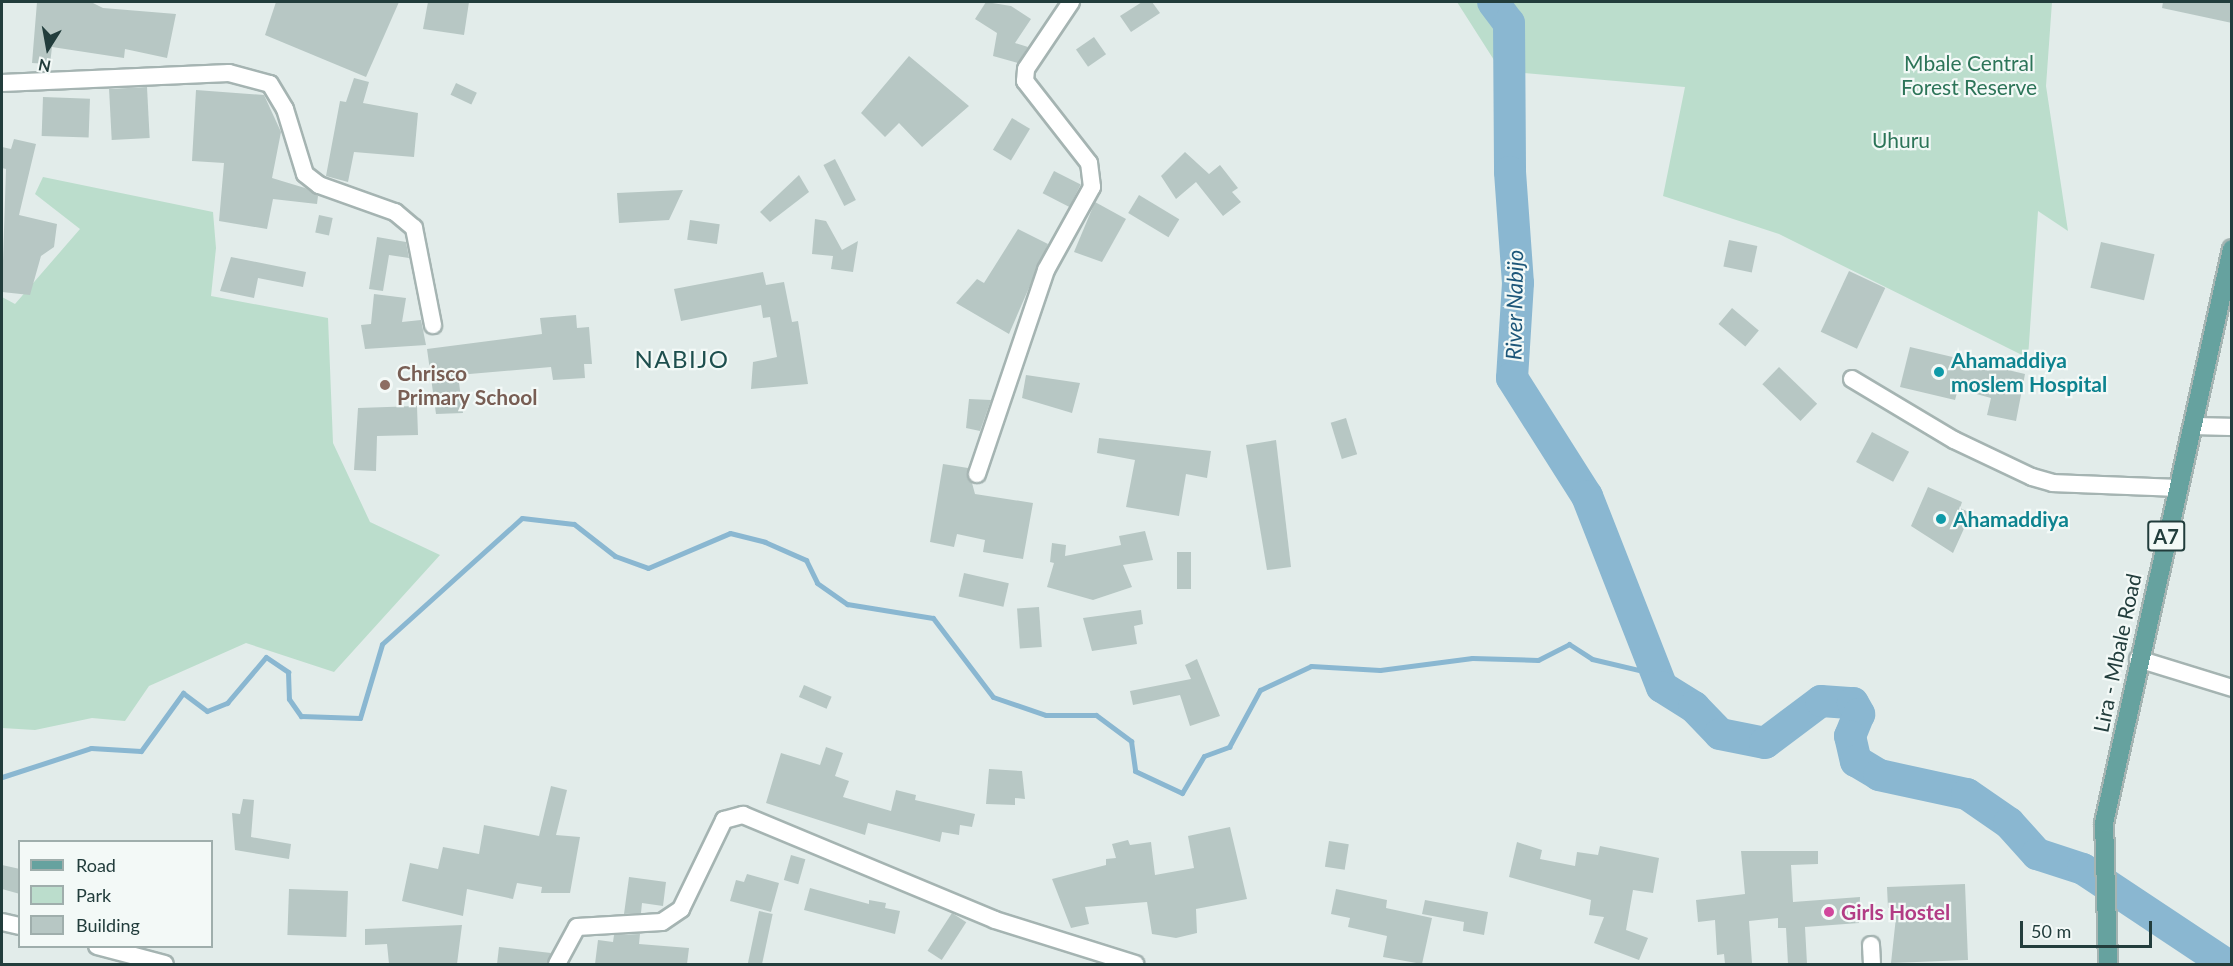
<!DOCTYPE html>
<style>
body{margin:0}
#map{position:relative;width:2233px;height:966px;overflow:hidden;background:#e2ecea;font-family:Lato,sans-serif}
div>[style]{position:absolute}
[style*='--x']{left:calc(var(--x)*1px);top:calc(var(--y)*1px);width:calc(var(--w)*1px);rotate:calc(var(--a)*1deg)}
.green>*{inset:0;background:#bdc}
.stream>*{height:5px;margin:-2.5px;padding:0 2.5px;transform-origin:2.5px;border-radius:2.5px;background:#8ab7d1}
.river>*{height:32px;margin:-16px;padding:0 16px;transform-origin:16px;border-radius:16px;background:#8ab7d1}
.building>*{inset:0;background:#b7c7c4;transform-origin:0 0}
.roads{filter:drop-shadow(2px 0 #a5b4b2) drop-shadow(-2px 0 #a5b4b2) drop-shadow(0 2px #a5b4b2) drop-shadow(0 -2px #a5b4b2)}
.minor>*{height:16px;margin:-8px;padding:0 8px;transform-origin:8px;border-radius:8px;background:#fff}
.primary>*{height:18px;margin:-9px;padding:0 9px;transform-origin:9px;border-radius:9px;background:#66a29f}
.dots>*{width:16px;height:16px;translate:-50% -50%;box-sizing:border-box;border:3px solid #f3f9f7;border-radius:50%}
span{translate:-50% -50%;white-space:nowrap;text-align:center;line-height:1.15;-webkit-text-stroke:4.5px #f3f9f7;paint-order:stroke}
.shield-label span{padding:2px 4px;background:#f3f9f7;border:2px solid;border-radius:4px;-webkit-text-stroke-width:0}
.shield-label{font-size:20px;color:#223d3c;font-weight:700}
.park-label{font-size:21px;color:#2c7458}
.culture-label{font-size:21px;color:#0d838f;font-weight:700}
.left{translate:0 -50%;text-align:left}
.education-label{font-size:21px;color:#785e54;font-weight:700}
.street-label{font-size:21px;color:#223d3c}
.hotel-label{font-size:21px;color:#b23c85;font-weight:700}
.water-label{font-size:22px;color:#1c5679;font-style:italic}
.quarter-label{font-size:24px;color:#1e4f4e;letter-spacing:1.5px}
.frame{position:absolute;inset:0;border:3px solid #223d3c;pointer-events:none}
.legend{position:absolute;left:18px;top:840px;width:195px;height:108px;box-sizing:border-box;background:#f3f9f7;border:2px solid #9faeac;margin:0;padding:8px 10px;list-style:none;font-size:18px;color:#223d3c}
.legend li{display:flex;align-items:center;gap:12px;height:30px}
.legend b{width:30px;border:2px solid #9faeac}
.north{position:absolute;left:18px;top:18px;width:60px;height:60px;-webkit-text-stroke:4px #f3f9f7;paint-order:stroke;rotate:191deg;font-size:16px;font-weight:700;line-height:24px;text-align:center;color:#223d3c}
.north::after{content:'';display:block;margin:auto;width:21px;height:27px;background:#223d3c;clip-path:polygon(50% 0,100% 100%,50% 72%,0 100%)}
.scale{position:absolute;left:2020px;top:921px;width:132px;height:27px;box-sizing:border-box;border:3px solid #223d3c;border-top:0;padding-left:8px;font-size:18px;line-height:21px;white-space:nowrap;color:#223d3c;-webkit-text-stroke:4px #f3f9f7;paint-order:stroke}
</style>
<div id="map">
<div class="green">
<div style="clip-path:polygon(1457px 2px,2052px 2px,2046px 86px,2068px 231px,2038px 211px,2028px 358px,1779px 234px,1663px 196px,1685px 87px,1501px 71px)"></div>
<div style="clip-path:polygon(43px 177px,213px 212px,216px 248px,211px 296px,328px 318px,333px 443px,370px 522px,440px 555px,334px 672px,246px 643px,149px 686px,125px 721px,92px 718px,35px 730px,2px 728px,2px 297px,15px 304px,80px 229px,35px 194px)"></div>
</div>
<div class="stream">
<div style="--x:2;--y:777;--w:94;--a:-18"></div>
<div style="--x:91;--y:748;--w:50;--a:3.4"></div>
<div style="--x:141;--y:751;--w:72;--a:-54.1"></div>
<div style="--x:183;--y:693;--w:30;--a:37"></div>
<div style="--x:207;--y:711;--w:22;--a:-22"></div>
<div style="--x:227;--y:703;--w:60;--a:-49.7"></div>
<div style="--x:266;--y:657;--w:27;--a:34"></div>
<div style="--x:288;--y:672;--w:27;--a:88"></div>
<div style="--x:289;--y:699;--w:21;--a:55"></div>
<div style="--x:301;--y:716;--w:59;--a:1.9"></div>
<div style="--x:360;--y:718;--w:77;--a:-73.4"></div>
<div style="--x:382;--y:644;--w:188;--a:-42"></div>
<div style="--x:522;--y:518;--w:52;--a:6.6"></div>
<div style="--x:574;--y:524;--w:52;--a:38"></div>
<div style="--x:615;--y:556;--w:35;--a:20"></div>
<div style="--x:648;--y:568;--w:89;--a:-23.1"></div>
<div style="--x:730;--y:533;--w:36;--a:14"></div>
<div style="--x:765;--y:542;--w:45;--a:23.7"></div>
<div style="--x:806;--y:560;--w:25;--a:64"></div>
<div style="--x:817;--y:583;--w:37;--a:35"></div>
<div style="--x:847;--y:604;--w:87;--a:9.2"></div>
<div style="--x:933;--y:618;--w:99;--a:52.8"></div>
<div style="--x:993;--y:697;--w:56;--a:18.8"></div>
<div style="--x:1046;--y:715;--w:50;--a:0"></div>
<div style="--x:1096;--y:715;--w:44;--a:36.6"></div>
<div style="--x:1131;--y:741;--w:30;--a:82"></div>
<div style="--x:1135;--y:771;--w:52;--a:25.1"></div>
<div style="--x:1182;--y:793;--w:43;--a:-59.3"></div>
<div style="--x:1204;--y:756;--w:27;--a:-20"></div>
<div style="--x:1229;--y:747;--w:65;--a:-61.5"></div>
<div style="--x:1260;--y:690;--w:56;--a:-25.2"></div>
<div style="--x:1311;--y:666;--w:69;--a:3.3"></div>
<div style="--x:1380;--y:670;--w:93;--a:-7.4"></div>
<div style="--x:1472;--y:658;--w:66;--a:1.7"></div>
<div style="--x:1538;--y:660;--w:35;--a:-27"></div>
<div style="--x:1569;--y:644;--w:27;--a:33"></div>
<div style="--x:1592;--y:659;--w:66;--a:13.2"></div>
</div>
<div class="river">
<div style="--x:1493;--y:2;--w:26;--a:53"></div>
<div style="--x:1509;--y:23;--w:149;--a:89.6"></div>
<div style="--x:1510;--y:172;--w:111;--a:85.9"></div>
<div style="--x:1518;--y:283;--w:95;--a:93.6"></div>
<div style="--x:1512;--y:378;--w:140;--a:57.6"></div>
<div style="--x:1587;--y:496;--w:205;--a:68.6"></div>
<div style="--x:1662;--y:687;--w:38;--a:32"></div>
<div style="--x:1694;--y:707;--w:37;--a:46"></div>
<div style="--x:1720;--y:734;--w:46;--a:11.3"></div>
<div style="--x:1765;--y:743;--w:70;--a:-36.9"></div>
<div style="--x:1821;--y:701;--w:32;--a:4"></div>
<div style="--x:1853;--y:703;--w:13;--a:61"></div>
<div style="--x:1859;--y:714;--w:24;--a:112"></div>
<div style="--x:1850;--y:736;--w:26;--a:77"></div>
<div style="--x:1856;--y:761;--w:27;--a:31"></div>
<div style="--x:1879;--y:775;--w:90;--a:12.2"></div>
<div style="--x:1967;--y:794;--w:51;--a:34.6"></div>
<div style="--x:2009;--y:823;--w:42;--a:47.9"></div>
<div style="--x:2037;--y:854;--w:48;--a:18.1"></div>
<div style="--x:2083;--y:869;--w:172;--a:33.6"></div>
</div>
<div class="building">
<div style="clip-path:polygon(37px 2px,91px 2px,103px 8px,176px 14px,167px 58px,125px 49px,124px 58px,52px 47px,50px 64px,32px 63px)"></div>
<div style="clip-path:polygon(276px 2px,399px 2px,366px 77px,265px 35px)"></div>
<div style="clip-path:polygon(428px 2px,469px 2px,464px 35px,423px 29px)"></div>
<div style="clip-path:polygon(986px 2px,1011px 6px,1031px 19px,1015px 43px,1028px 47px,1018px 63px,993px 56px,997px 33px,975px 19px)"></div>
<div style="clip-path:polygon(1142px 2px,1152px 2px,1160px 13px,1131px 32px,1120px 16px)"></div>
<div style="clip-path:polygon(2163px 2px,2232px 2px,2232px 23px,2162px 8px)"></div>
<div style="left:1094px;top:37px;width:21px;height:22px;rotate:55deg"></div>
<div style="clip-path:polygon(909px 56px,969px 106px,922px 147px,899px 123px,885px 137px,861px 113px)"></div>
<div style="clip-path:polygon(354px 78px,369px 82px,363px 103px,418px 113px,414px 157px,354px 152px,348px 182px,326px 176px,340px 101px,346px 102px)"></div>
<div style="left:456px;top:83px;width:23px;height:13px;rotate:25deg"></div>
<div style="left:147px;top:87px;width:51px;height:38px;rotate:87deg"></div>
<div style="clip-path:polygon(196px 90px,264px 95px,281px 132px,272px 178px,305px 188px,318px 196px,317px 204px,273px 199px,267px 229px,219px 221px,224px 163px,192px 161px)"></div>
<div style="left:43px;top:97px;width:47px;height:39px;rotate:2deg"></div>
<div style="left:1012px;top:118px;width:21px;height:37px;rotate:31deg"></div>
<div style="clip-path:polygon(14px 139px,36px 144px,19px 215px,57px 224px,54px 247px,41px 256px,30px 295px,2px 292px,6px 169px,2px 168px,2px 147px,11px 149px)"></div>
<div style="clip-path:polygon(1185px 152px,1209px 174px,1220px 165px,1238px 188px,1232px 192px,1241px 202px,1223px 216px,1196px 182px,1176px 199px,1161px 176px)"></div>
<div style="left:835px;top:159px;width:46px;height:13px;rotate:63deg"></div>
<div style="left:1054px;top:171px;width:30px;height:25px;rotate:27deg"></div>
<div style="clip-path:polygon(799px 175px,809px 192px,770px 222px,760px 212px)"></div>
<div style="clip-path:polygon(683px 190px,669px 220px,619px 223px,617px 193px)"></div>
<div style="left:1139px;top:195px;width:47px;height:21px;rotate:31deg"></div>
<div style="clip-path:polygon(1095px 202px,1126px 219px,1102px 262px,1074px 252px)"></div>
<div style="left:319px;top:215px;width:14px;height:18px;rotate:12deg"></div>
<div style="clip-path:polygon(815px 219px,826px 221px,842px 250px,858px 241px,853px 272px,831px 269px,833px 256px,812px 254px)"></div>
<div style="left:690px;top:220px;width:30px;height:20px;rotate:8deg"></div>
<div style="clip-path:polygon(1018px 229px,1048px 244px,1009px 334px,956px 303px,977px 279px,984px 283px)"></div>
<div style="clip-path:polygon(377px 237px,406px 242px,409px 258px,389px 255px,383px 291px,369px 289px)"></div>
<div style="left:1729px;top:240px;width:29px;height:27px;rotate:12deg"></div>
<div style="left:2101px;top:242px;width:55px;height:47px;rotate:13deg"></div>
<div style="clip-path:polygon(231px 257px,306px 272px,303px 287px,258px 278px,254px 298px,220px 291px)"></div>
<div style="left:1849px;top:271px;width:40px;height:67px;rotate:25deg"></div>
<div style="clip-path:polygon(763px 272px,766px 285px,784px 282px,792px 322px,798px 321px,808px 384px,751px 389px,753px 362px,777px 357px,770px 317px,763px 318px,761px 305px,681px 321px,674px 289px)"></div>
<div style="clip-path:polygon(374px 294px,406px 298px,402px 322px,421px 320px,426px 345px,365px 349px,361px 325px,371px 324px)"></div>
<div style="left:1732px;top:308px;width:35px;height:21px;rotate:40deg"></div>
<div style="clip-path:polygon(576px 315px,577px 328px,589px 327px,592px 364px,584px 364px,585px 378px,553px 380px,551px 367px,458px 375px,463px 413px,436px 414px,427px 349px,542px 334px,540px 318px)"></div>
<div style="clip-path:polygon(1910px 347px,2025px 374px,2016px 421px,1987px 415px,1991px 398px,1958px 389px,1955px 400px,1900px 387px)"></div>
<div style="left:1779px;top:367px;width:53px;height:24px;rotate:44deg"></div>
<div style="clip-path:polygon(1026px 375px,1080px 383px,1072px 413px,1022px 398px)"></div>
<div style="clip-path:polygon(969px 399px,991px 400px,980px 431px,966px 428px)"></div>
<div style="clip-path:polygon(417px 406px,418px 435px,377px 436px,376px 471px,354px 470px,358px 408px)"></div>
<div style="left:1346px;top:418px;width:38px;height:16px;rotate:73deg"></div>
<div style="left:1872px;top:432px;width:42px;height:34px;rotate:28deg"></div>
<div style="clip-path:polygon(1099px 438px,1211px 451px,1207px 478px,1186px 474px,1179px 516px,1126px 507px,1135px 460px,1097px 453px)"></div>
<div style="clip-path:polygon(1276px 440px,1291px 567px,1267px 570px,1246px 445px)"></div>
<div style="clip-path:polygon(943px 464px,968px 468px,975px 494px,1033px 503px,1023px 559px,983px 552px,985px 540px,957px 534px,954px 547px,930px 542px)"></div>
<div style="clip-path:polygon(1928px 487px,1962px 502px,1960px 508px,1971px 513px,1953px 553px,1911px 526px)"></div>
<div style="clip-path:polygon(1145px 531px,1153px 560px,1123px 565px,1132px 587px,1093px 600px,1047px 587px,1054px 563px,1050px 562px,1052px 543px,1066px 545px,1065px 556px,1121px 545px,1119px 536px)"></div>
<div style="left:1177px;top:552px;width:14px;height:37px"></div>
<div style="left:964px;top:573px;width:46px;height:24px;rotate:13deg"></div>
<div style="left:1039px;top:607px;width:40px;height:22px;rotate:86deg"></div>
<div style="clip-path:polygon(1141px 610px,1143px 624px,1134px 626px,1137px 644px,1092px 651px,1083px 618px)"></div>
<div style="clip-path:polygon(1197px 659px,1220px 716px,1190px 726px,1180px 695px,1133px 705px,1130px 691px,1191px 679px,1185px 665px)"></div>
<div style="left:804px;top:685px;width:30px;height:13px;rotate:23deg"></div>
<div style="clip-path:polygon(826px 747px,843px 753px,835px 776px,849px 781px,843px 797px,891px 811px,896px 790px,916px 795px,915px 800px,975px 814px,972px 827px,960px 825px,959px 835px,942px 832px,940px 842px,868px 823px,865px 835px,766px 803px,781px 753px,820px 765px)"></div>
<div style="clip-path:polygon(989px 769px,1022px 771px,1025px 799px,1015px 798px,1015px 805px,986px 804px)"></div>
<div style="clip-path:polygon(551px 786px,567px 790px,556px 835px,580px 837px,570px 893px,541px 893px,542px 887px,517px 883px,513px 899px,467px 889px,463px 916px,402px 901px,410px 863px,438px 869px,443px 847px,479px 854px,484px 825px,539px 836px)"></div>
<div style="clip-path:polygon(243px 799px,254px 800px,251px 837px,291px 844px,289px 859px,235px 850px,232px 813px,240px 814px)"></div>
<div style="clip-path:polygon(1230px 827px,1247px 899px,1196px 909px,1197px 933px,1176px 938px,1152px 934px,1147px 902px,1085px 907px,1089px 924px,1071px 928px,1052px 879px,1106px 865px,1106px 859px,1116px 858px,1112px 844px,1128px 840px,1130px 845px,1151px 842px,1155px 875px,1194px 868px,1188px 836px)"></div>
<div style="left:1329px;top:841px;width:20px;height:26px;rotate:9deg"></div>
<div style="clip-path:polygon(1517px 842px,1542px 850px,1540px 859px,1575px 866px,1577px 852px,1598px 855px,1600px 846px,1659px 858px,1653px 893px,1633px 890px,1626px 930px,1648px 938px,1639px 960px,1594px 943px,1604px 917px,1589px 915px,1591px 900px,1509px 877px)"></div>
<div style="clip-path:polygon(1741px 851px,1818px 851px,1818px 864px,1791px 865px,1793px 902px,1860px 897px,1859px 923px,1805px 927px,1807px 964px,1788px 964px,1786px 928px,1778px 928px,1778px 918px,1749px 921px,1752px 963px,1725px 964px,1724px 954px,1717px 955px,1715px 920px,1698px 922px,1696px 900px,1745px 894px)"></div>
<div style="left:791px;top:855px;width:15px;height:26px;rotate:16deg"></div>
<div style="clip-path:polygon(2px 865px,20px 869px,20px 894px,2px 889px)"></div>
<div style="clip-path:polygon(747px 874px,779px 883px,771px 912px,730px 901px,736px 880px,744px 882px)"></div>
<div style="clip-path:polygon(629px 877px,666px 882px,663px 906px,642px 903px,641px 913px,624px 914px)"></div>
<div style="clip-path:polygon(1965px 884px,1968px 960px,1891px 963px,1897px 908px,1888px 908px,1887px 887px)"></div>
<div style="clip-path:polygon(810px 888px,869px 904px,869px 900px,886px 903px,885px 908px,900px 911px,895px 934px,804px 910px)"></div>
<div style="left:289px;top:889px;width:59px;height:46px;rotate:2deg"></div>
<div style="clip-path:polygon(1336px 889px,1387px 900px,1386px 908px,1432px 918px,1422px 964px,1383px 957px,1387px 936px,1348px 927px,1350px 918px,1331px 914px)"></div>
<div style="clip-path:polygon(1425px 900px,1488px 912px,1484px 935px,1463px 931px,1464px 922px,1422px 914px)"></div>
<div style="left:759px;top:911px;width:14px;height:54px;rotate:12deg"></div>
<div style="left:952px;top:913px;width:17px;height:45px;rotate:33deg"></div>
<div style="clip-path:polygon(462px 925px,457px 964px,389px 964px,387px 944px,365px 945px,365px 929px)"></div>
<div style="clip-path:polygon(640px 934px,639px 944px,689px 948px,687px 964px,595px 964px,598px 940px,613px 942px,614px 935px)"></div>
<div style="clip-path:polygon(499px 947px,551px 953px,547px 964px,497px 964px)"></div>
</div>
<div class="roads">
<div class="minor">
<div style="--x:2;--y:83;--w:227;--a:-2.5"></div>
<div style="--x:229;--y:73;--w:42;--a:15"></div>
<div style="--x:270;--y:84;--w:29;--a:59"></div>
<div style="--x:285;--y:109;--w:68;--a:72.9"></div>
<div style="--x:305;--y:174;--w:18;--a:38"></div>
<div style="--x:319;--y:185;--w:81;--a:19.6"></div>
<div style="--x:395;--y:212;--w:25;--a:40"></div>
<div style="--x:414;--y:228;--w:99;--a:78.9"></div>
<div style="--x:1852;--y:379;--w:119;--a:30.9"></div>
<div style="--x:1954;--y:440;--w:86;--a:25.4"></div>
<div style="--x:2032;--y:477;--w:22;--a:16"></div>
<div style="--x:2053;--y:483;--w:124;--a:2.3"></div>
<div style="--x:2192;--y:426;--w:40;--a:1.4"></div>
<div style="--x:977;--y:474;--w:215;--a:-71.3"></div>
<div style="--x:1046;--y:270;--w:95;--a:-61"></div>
<div style="--x:1092;--y:187;--w:24;--a:-97"></div>
<div style="--x:1089;--y:163;--w:104;--a:-128"></div>
<div style="--x:1025;--y:81;--w:12;--a:-85"></div>
<div style="--x:1026;--y:69;--w:81;--a:-56.1"></div>
<div style="--x:2138;--y:659;--w:98;--a:17.1"></div>
<div style="--x:2;--y:922;--w:18;--a:13"></div>
<div style="--x:1871;--y:945;--w:19;--a:87"></div>
<div style="--x:97;--y:946;--w:70;--a:14.8"></div>
<div style="--x:557;--y:964;--w:42;--a:-61.6"></div>
<div style="--x:577;--y:927;--w:85;--a:-3.4"></div>
<div style="--x:662;--y:922;--w:23;--a:-34"></div>
<div style="--x:681;--y:909;--w:99;--a:-64.2"></div>
<div style="--x:724;--y:820;--w:20;--a:-15"></div>
<div style="--x:743;--y:815;--w:273;--a:22.6"></div>
<div style="--x:995;--y:920;--w:147;--a:17.4"></div>
</div>
<div class="primary">
<div style="--x:2108;--y:964;--w:141;--a:-91.6"></div>
<div style="--x:2104;--y:823;--w:588;--a:-77.43"></div>
</div>
</div>
<div class="dots">
<div style="left:1939px;top:372px;background:#0f9aa8"></div>
<div style="left:385px;top:385px;background:#8d6e63"></div>
<div style="left:1941px;top:519px;background:#0f9aa8"></div>
<div style="left:1829px;top:912px;background:#d1479c"></div>
</div>
<div class="shield-label">
<span style="left:2166px;top:536px">A7</span>
</div>
<div class="park-label">
<span style="left:1969px;top:75px">Mbale Central<br>Forest Reserve</span>
<span style="left:1901px;top:140px">Uhuru</span>
</div>
<div class="culture-label">
<span class="left" style="left:1951px;top:372px">Ahamaddiya<br>moslem Hospital</span>
<span class="left" style="left:1953px;top:519px">Ahamaddiya</span>
</div>
<div class="education-label">
<span class="left" style="left:397px;top:385px">Chrisco<br>Primary School</span>
</div>
<div class="street-label">
<span style="left:2117px;top:653px;rotate:-78deg">Lira - Mbale Road</span>
</div>
<div class="hotel-label">
<span class="left" style="left:1841px;top:912px">Girls Hostel</span>
</div>
<div class="water-label">
<span style="left:1514px;top:305px;rotate:-89deg">River Nabijo</span>
</div>
<div class="quarter-label">
<span style="left:682px;top:359px">NABIJO</span>
</div>
<div class="frame"></div>
<ul class="legend">
<li><b style="height:8px;background:#66a29f"></b>Road</li>
<li><b style="height:16px;background:#bdc"></b>Park</li>
<li><b style="height:16px;background:#b7c7c4"></b>Building</li>
</ul>
<div class="north">N</div>
<div class="scale">50 m</div>
</div>
